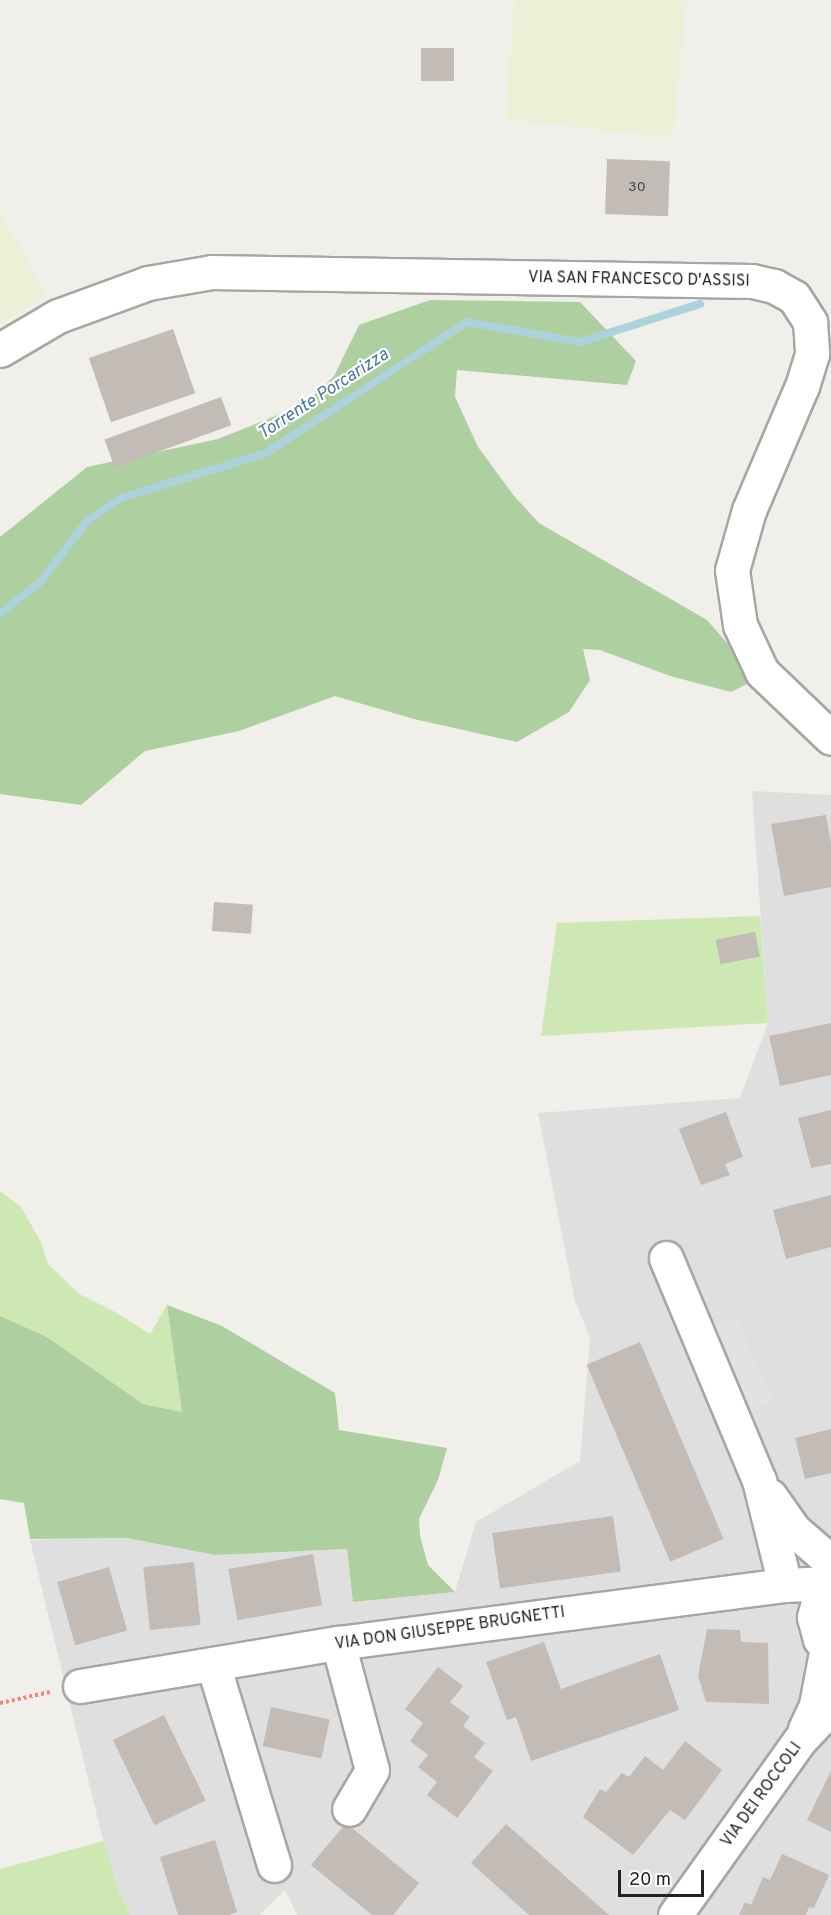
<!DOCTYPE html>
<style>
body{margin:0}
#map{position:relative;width:831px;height:1915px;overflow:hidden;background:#f1efe9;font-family:Overpass,sans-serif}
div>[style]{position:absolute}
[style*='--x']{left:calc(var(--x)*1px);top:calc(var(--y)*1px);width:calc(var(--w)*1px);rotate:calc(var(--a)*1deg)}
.residential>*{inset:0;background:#e0dfdf}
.farmland>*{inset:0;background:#edefd6}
.grass>*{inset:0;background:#cee8b3}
.forest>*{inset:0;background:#aecfa0}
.parking>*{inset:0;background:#e2e2e2;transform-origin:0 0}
.stream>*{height:8px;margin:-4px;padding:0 4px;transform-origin:4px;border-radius:4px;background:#acd2dc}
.building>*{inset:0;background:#c2bbb6;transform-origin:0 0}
.path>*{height:4px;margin-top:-2px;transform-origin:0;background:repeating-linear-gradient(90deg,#f48378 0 3px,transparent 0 6px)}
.roads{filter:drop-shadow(2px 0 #a6a6a6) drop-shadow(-2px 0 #a6a6a6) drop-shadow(0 2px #a6a6a6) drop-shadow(0 -2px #a6a6a6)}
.minor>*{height:33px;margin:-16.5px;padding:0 16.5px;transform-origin:16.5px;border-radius:16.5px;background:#fff}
span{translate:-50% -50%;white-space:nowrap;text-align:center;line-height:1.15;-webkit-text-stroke:4.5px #fff;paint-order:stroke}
.number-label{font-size:14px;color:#4a4847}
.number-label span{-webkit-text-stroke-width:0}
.street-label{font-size:16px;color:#222}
.water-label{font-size:18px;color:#4c769e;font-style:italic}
.scale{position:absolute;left:618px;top:1870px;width:86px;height:27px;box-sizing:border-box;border:3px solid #222;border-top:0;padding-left:8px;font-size:18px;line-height:21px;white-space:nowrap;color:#222;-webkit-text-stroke:4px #fff;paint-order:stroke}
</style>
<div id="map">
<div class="residential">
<div style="clip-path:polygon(752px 791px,831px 795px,831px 1915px,297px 1915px,285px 1890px,259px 1915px,130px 1915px,120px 1894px,101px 1832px,30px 1540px,127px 1538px,215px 1555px,347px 1549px,353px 1602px,455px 1592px,476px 1522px,580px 1461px,590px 1338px,575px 1301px,538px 1113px,740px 1098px,768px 1023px)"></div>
</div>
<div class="farmland">
<div style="clip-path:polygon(514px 0,687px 0,672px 138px,506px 119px)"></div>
<div style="clip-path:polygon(0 211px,46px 295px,0 325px)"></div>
</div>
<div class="grass">
<div style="clip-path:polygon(760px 916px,768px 1023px,541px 1036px,557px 923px)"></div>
<div style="clip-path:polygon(0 1191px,21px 1207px,41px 1242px,48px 1264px,79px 1294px,117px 1313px,150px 1334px,167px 1305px,182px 1412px,143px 1404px,47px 1337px,0 1316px)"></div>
<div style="clip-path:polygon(104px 1841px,120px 1894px,130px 1915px,0 1915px,0 1869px)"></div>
</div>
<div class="forest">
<div style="clip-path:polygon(430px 300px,580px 302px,636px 361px,627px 385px,457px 370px,455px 397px,478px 447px,514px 496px,539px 523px,707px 620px,735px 652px,751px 682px,731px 692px,670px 676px,600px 650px,583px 649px,590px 680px,569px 712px,517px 742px,414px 719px,335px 696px,239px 731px,145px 751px,81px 805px,0 794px,0 537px,87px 467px,218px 439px,305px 404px,334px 376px,359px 325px)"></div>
<div style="clip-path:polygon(167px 1305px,222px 1326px,335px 1393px,339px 1430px,447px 1448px,438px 1480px,419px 1519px,420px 1536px,428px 1565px,455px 1592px,353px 1602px,347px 1549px,215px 1555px,127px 1538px,30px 1539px,24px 1503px,0 1499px,0 1316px,47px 1337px,143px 1404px,182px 1412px)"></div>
</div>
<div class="parking">
<div style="left:736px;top:1316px;width:92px;height:24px;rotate:66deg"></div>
</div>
<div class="stream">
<div style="--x:0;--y:614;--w:53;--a:-38.8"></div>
<div style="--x:41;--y:581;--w:76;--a:-52.5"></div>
<div style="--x:87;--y:521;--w:41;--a:-34.1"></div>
<div style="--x:121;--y:498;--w:152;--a:-17.2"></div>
<div style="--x:266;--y:453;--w:240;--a:-33.1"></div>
<div style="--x:467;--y:322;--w:115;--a:10"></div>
<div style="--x:580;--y:342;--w:126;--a:-17.6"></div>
</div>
<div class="building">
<div style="left:421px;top:48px;width:33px;height:33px"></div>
<div style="left:607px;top:159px;width:63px;height:55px;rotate:2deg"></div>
<div style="left:173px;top:329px;width:68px;height:89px;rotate:71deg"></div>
<div style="left:221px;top:397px;width:30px;height:124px;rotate:70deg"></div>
<div style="clip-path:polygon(826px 815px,831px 843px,831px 887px,784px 896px,771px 824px)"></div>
<div style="left:214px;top:902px;width:39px;height:29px;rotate:4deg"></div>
<div style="left:755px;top:932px;width:25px;height:40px;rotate:79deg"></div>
<div style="clip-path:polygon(831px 1023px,831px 1075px,780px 1086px,769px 1036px)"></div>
<div style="clip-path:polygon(831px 1110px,831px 1164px,811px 1168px,798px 1118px)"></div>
<div style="clip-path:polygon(726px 1112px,743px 1157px,725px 1164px,730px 1175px,701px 1185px,679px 1129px)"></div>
<div style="clip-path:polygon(831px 1195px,831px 1247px,786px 1259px,773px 1210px)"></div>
<div style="left:640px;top:1342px;width:214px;height:58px;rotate:67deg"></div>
<div style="clip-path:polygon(831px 1429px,831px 1473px,805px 1479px,795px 1438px)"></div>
<div style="left:613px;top:1516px;width:56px;height:122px;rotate:82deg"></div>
<div style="left:313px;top:1554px;width:52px;height:86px;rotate:80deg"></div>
<div style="left:194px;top:1562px;width:63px;height:51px;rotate:84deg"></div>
<div style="left:109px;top:1567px;width:66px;height:54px;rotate:74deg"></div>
<div style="clip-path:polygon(707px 1629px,740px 1630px,741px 1642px,768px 1643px,769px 1704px,706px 1702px,698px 1676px)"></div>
<div style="clip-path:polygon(544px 1642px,561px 1689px,660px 1654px,679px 1710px,531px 1761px,516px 1717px,507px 1720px,486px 1662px)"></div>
<div style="clip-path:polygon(438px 1667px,463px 1686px,450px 1702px,470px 1717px,463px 1726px,485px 1743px,474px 1757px,493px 1771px,457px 1818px,427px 1795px,437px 1782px,418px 1767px,428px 1755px,410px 1741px,423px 1723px,405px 1709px)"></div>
<div style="left:271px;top:1707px;width:60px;height:40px;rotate:12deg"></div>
<div style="left:164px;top:1715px;width:95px;height:57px;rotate:64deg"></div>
<div style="clip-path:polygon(685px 1741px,722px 1770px,685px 1820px,670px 1810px,633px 1855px,583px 1817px,600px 1789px,606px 1792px,622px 1773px,629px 1777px,645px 1756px,663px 1770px)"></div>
<div style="clip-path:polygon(831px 1771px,831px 1832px,807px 1820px)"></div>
<div style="clip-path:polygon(346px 1823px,419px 1883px,393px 1915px,372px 1915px,311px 1865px)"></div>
<div style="clip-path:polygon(506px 1824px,609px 1915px,529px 1915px,471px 1863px)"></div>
<div style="clip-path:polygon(215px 1840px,237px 1912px,229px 1915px,178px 1915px,160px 1857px)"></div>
<div style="clip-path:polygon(782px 1854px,829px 1875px,814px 1908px,809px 1907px,806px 1915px,739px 1915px,745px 1902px,751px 1905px,763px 1877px,770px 1880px)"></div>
</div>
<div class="path">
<div style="--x:0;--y:1703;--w:51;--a:-12.4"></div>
</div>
<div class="roads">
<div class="minor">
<div style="--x:0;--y:350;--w:67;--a:-30.4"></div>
<div style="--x:58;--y:316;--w:96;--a:-20.1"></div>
<div style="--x:148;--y:283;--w:65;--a:-9.8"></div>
<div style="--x:212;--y:272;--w:540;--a:0.95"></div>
<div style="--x:752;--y:281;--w:23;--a:13"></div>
<div style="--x:774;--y:286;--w:23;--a:29"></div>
<div style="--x:794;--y:297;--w:30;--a:57"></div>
<div style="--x:810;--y:322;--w:32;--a:86"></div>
<div style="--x:812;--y:354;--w:34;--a:107"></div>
<div style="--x:802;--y:386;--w:135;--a:113.1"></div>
<div style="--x:749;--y:510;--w:62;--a:105.8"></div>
<div style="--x:732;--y:570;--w:56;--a:81.7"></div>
<div style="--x:740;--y:625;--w:52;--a:64.9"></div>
<div style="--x:762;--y:672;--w:95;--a:43.7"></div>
<div style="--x:666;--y:1258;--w:241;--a:67.3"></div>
<div style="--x:759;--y:1480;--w:108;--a:76.1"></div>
<div style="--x:770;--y:1496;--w:42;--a:54.8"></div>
<div style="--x:794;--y:1530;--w:49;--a:40.9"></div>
<div style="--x:831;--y:1588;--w:19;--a:133"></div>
<div style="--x:818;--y:1602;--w:16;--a:105"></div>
<div style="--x:814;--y:1617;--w:23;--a:75"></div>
<div style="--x:820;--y:1639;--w:16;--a:45"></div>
<div style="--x:338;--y:1643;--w:131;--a:75"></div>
<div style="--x:372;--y:1770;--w:45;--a:120.5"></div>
<div style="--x:213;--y:1664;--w:210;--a:73.1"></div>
<div style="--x:80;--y:1686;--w:262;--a:-9.5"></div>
<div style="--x:338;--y:1643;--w:451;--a:-7.4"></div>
<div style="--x:785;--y:1585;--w:46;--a:-2.5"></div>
<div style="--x:805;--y:1729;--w:26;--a:-65"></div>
<div style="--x:816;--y:1705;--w:59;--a:-79.3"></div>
<div style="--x:675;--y:1915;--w:214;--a:-54.5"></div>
<div style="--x:799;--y:1741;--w:47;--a:-46.7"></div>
</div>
</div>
<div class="number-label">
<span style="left:637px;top:188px">30</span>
</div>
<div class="street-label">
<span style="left:639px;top:280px;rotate:1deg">VIA SAN FRANCESCO D'ASSISI</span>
<span style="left:450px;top:1629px;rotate:-8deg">VIA DON GIUSEPPE BRUGNETTI</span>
<span style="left:762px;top:1795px;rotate:-54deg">VIA DEI ROCCOLI</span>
</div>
<div class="water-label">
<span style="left:324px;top:395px;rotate:-33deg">Torrente Porcarizza</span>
</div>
<div class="scale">20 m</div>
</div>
